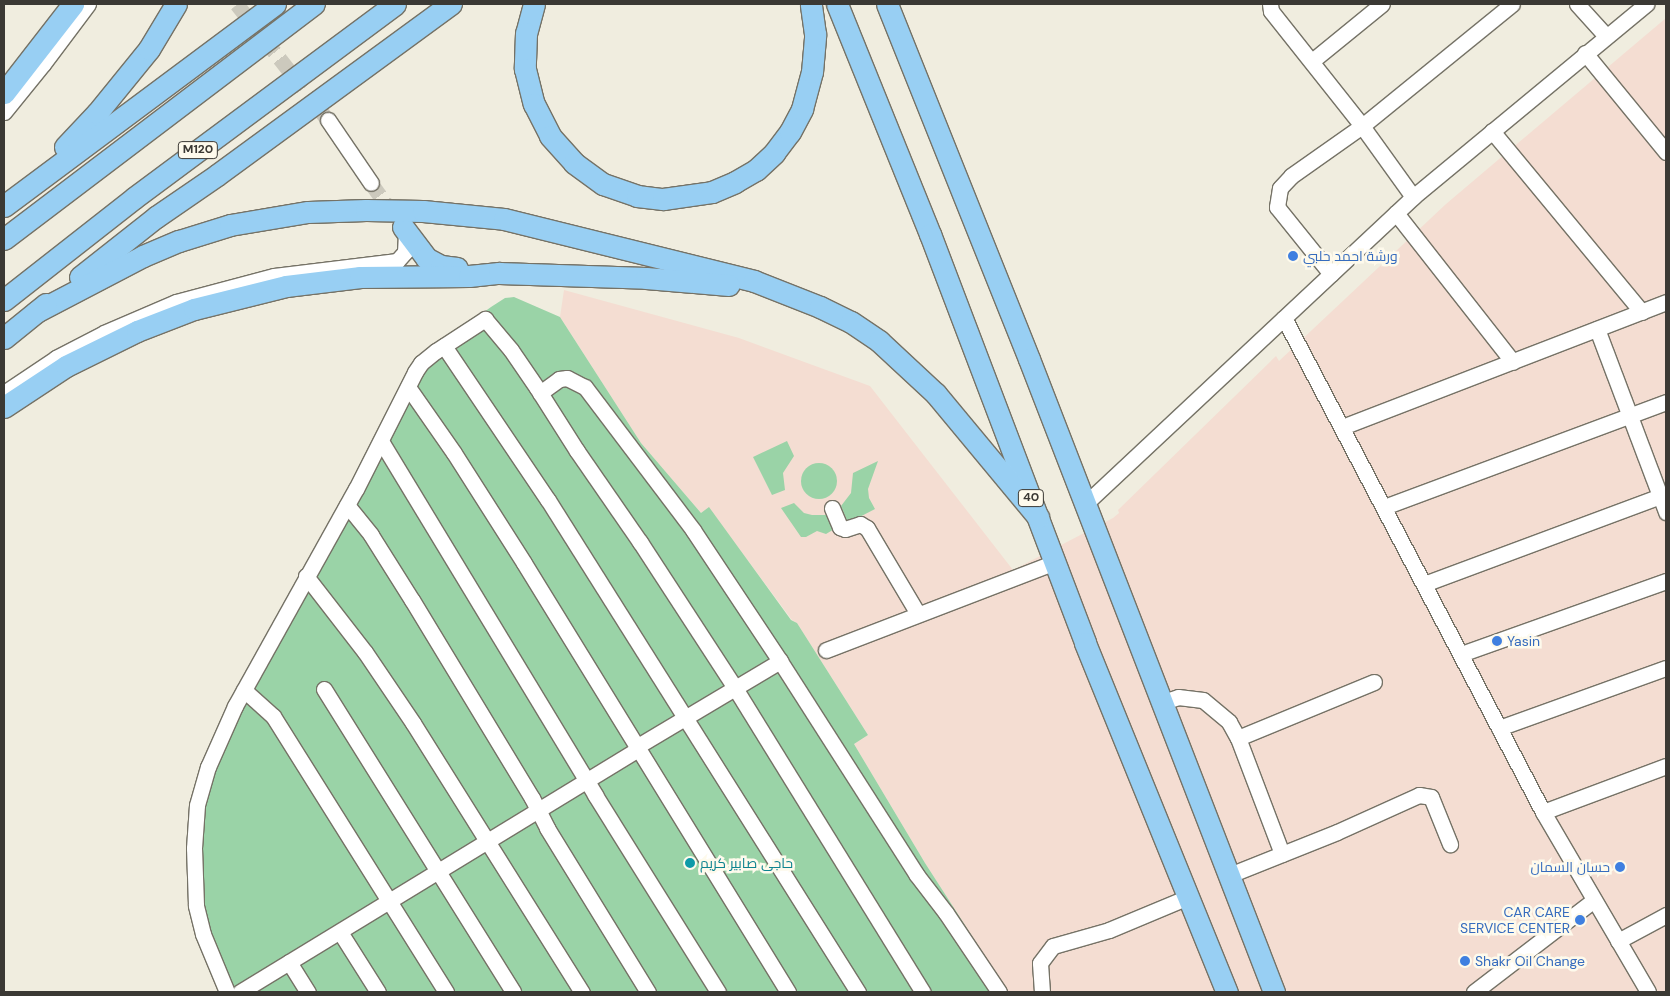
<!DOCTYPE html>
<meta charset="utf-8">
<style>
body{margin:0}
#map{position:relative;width:1670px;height:996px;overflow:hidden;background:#f0eddf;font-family:"DM Sans",Cairo,sans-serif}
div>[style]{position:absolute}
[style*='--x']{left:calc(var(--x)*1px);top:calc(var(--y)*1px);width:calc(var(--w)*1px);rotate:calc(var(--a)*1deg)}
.industrial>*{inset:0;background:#f4ddd2}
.green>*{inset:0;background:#9ad3a7}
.round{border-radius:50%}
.minor-tunnel>*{height:15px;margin-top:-7.5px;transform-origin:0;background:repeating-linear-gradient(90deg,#ccc9bd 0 15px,transparent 0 23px)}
.roads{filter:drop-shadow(1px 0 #757266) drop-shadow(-1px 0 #757266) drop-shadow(0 1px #757266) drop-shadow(0 -1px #757266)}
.minor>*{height:15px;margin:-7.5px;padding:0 7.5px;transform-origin:7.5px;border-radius:7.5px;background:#fff}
.highway>*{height:21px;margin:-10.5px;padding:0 10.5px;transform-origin:10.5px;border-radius:10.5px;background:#98cff3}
.dots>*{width:14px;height:14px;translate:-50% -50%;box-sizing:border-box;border:2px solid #fefaec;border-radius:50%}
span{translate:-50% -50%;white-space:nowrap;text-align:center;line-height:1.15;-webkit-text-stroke:5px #fefaec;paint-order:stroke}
.shield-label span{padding:1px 4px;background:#fefaec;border:1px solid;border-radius:4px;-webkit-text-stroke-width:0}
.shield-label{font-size:12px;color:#3b3934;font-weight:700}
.shop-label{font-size:14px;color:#366cbe}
.left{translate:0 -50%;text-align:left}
.right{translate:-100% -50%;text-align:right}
.culture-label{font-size:14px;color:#0d838f}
.frame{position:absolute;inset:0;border:5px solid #3b3934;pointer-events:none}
</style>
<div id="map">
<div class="industrial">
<div style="clip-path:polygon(1666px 18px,1666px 992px,1008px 992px,925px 863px,854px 744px,868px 735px,797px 623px,792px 620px,709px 508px,701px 513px,641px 443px,560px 317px,564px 290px,739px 338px,870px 386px,1013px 570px,1113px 518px,1119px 513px,1118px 510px,1276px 356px,1279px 361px,1446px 204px)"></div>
</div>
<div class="green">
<div style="clip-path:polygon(514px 297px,560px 317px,641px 443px,701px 513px,709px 507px,791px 620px,797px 623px,868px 735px,854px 744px,925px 863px,1008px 992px,216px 992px,218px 991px,193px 920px,191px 903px,212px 749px,245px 678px,413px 368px,421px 358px,491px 307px,505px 298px)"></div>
<div style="clip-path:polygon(787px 441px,794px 456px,783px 473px,785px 490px,772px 495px,753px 457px)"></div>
<div style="clip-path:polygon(878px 461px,868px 489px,869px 498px,875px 509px,848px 523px,841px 506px,851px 493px,853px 473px)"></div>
<div class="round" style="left:801px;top:463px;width:36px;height:36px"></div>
<div style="clip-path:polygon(794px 503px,804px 513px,812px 515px,827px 515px,836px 528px,826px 534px,817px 531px,806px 537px,801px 537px,781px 508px)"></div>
</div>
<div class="minor-tunnel">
<div style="--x:237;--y:4;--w:147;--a:51.9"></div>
<div style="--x:371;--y:183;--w:41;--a:54"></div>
</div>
<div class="roads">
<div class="minor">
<div style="--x:1270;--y:4;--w:7;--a:82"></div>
<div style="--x:1271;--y:11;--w:147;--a:51.6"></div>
<div style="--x:1362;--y:126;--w:87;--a:54.3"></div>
<div style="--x:1577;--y:4;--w:43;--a:47.8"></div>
<div style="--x:1585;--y:53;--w:128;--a:50.7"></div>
<div style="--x:1312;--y:61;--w:90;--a:-39.2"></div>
<div style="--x:4;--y:112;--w:62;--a:-50.9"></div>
<div style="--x:43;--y:64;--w:75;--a:-53.1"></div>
<div style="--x:328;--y:120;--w:76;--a:55.7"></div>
<div style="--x:1492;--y:131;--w:235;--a:50.4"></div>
<div style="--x:1396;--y:213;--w:189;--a:51.9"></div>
<div style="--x:1331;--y:274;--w:86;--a:-128.9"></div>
<div style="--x:1277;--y:207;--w:19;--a:-81"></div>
<div style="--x:1280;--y:188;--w:16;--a:-47"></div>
<div style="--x:1291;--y:176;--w:87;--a:-35.2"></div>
<div style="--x:1362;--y:126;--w:193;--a:-39.1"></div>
<div style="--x:1284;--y:318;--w:558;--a:62.33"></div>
<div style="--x:1543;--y:812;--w:208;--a:59.7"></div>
<div style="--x:1597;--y:329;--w:196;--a:69.3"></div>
<div style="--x:444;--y:346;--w:186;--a:56"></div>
<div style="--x:548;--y:500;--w:582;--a:57.79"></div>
<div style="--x:408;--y:387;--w:80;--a:55.1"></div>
<div style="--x:454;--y:453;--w:130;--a:57.5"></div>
<div style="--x:524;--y:563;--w:504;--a:58.39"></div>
<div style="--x:4;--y:393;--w:63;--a:-33.9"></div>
<div style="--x:56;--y:358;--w:54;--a:-27.5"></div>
<div style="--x:104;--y:333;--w:78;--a:-23.3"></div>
<div style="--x:176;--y:302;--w:101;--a:-14.9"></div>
<div style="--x:274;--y:276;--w:124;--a:-7"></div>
<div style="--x:397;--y:261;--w:12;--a:-48"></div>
<div style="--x:405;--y:252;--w:20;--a:-87"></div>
<div style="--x:540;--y:393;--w:24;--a:-36"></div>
<div style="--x:559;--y:379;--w:8;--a:-7"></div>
<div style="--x:567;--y:378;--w:20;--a:27"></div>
<div style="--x:585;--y:387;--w:179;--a:52.9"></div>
<div style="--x:693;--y:530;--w:157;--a:56.4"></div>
<div style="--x:780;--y:661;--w:253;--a:57.4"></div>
<div style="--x:916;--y:874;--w:49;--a:52.4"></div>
<div style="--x:946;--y:913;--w:95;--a:56.1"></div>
<div style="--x:1342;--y:427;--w:347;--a:-21.1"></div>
<div style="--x:381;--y:441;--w:414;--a:58.8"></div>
<div style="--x:595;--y:795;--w:232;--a:58"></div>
<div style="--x:347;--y:505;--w:38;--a:51"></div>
<div style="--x:371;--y:535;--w:77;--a:57.8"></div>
<div style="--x:412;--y:600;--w:232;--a:58.8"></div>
<div style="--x:532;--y:798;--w:34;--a:63"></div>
<div style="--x:547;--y:828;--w:193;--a:58.4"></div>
<div style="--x:1084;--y:505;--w:451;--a:-43.1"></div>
<div style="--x:1413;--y:197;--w:303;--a:-39.6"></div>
<div style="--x:1384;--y:507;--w:301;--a:-20.4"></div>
<div style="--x:832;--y:508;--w:21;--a:67"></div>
<div style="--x:840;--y:527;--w:5;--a:22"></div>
<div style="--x:845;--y:529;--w:16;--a:-18"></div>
<div style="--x:860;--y:524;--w:8;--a:30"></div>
<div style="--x:867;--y:528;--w:100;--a:59.3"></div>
<div style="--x:306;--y:576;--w:96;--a:52.2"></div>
<div style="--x:365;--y:652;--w:86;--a:55.9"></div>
<div style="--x:413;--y:723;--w:318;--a:57.9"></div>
<div style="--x:1424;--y:584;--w:258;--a:-20.4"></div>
<div style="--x:826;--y:650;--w:245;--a:-21"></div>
<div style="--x:1461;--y:654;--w:218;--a:-19.6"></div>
<div style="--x:324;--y:689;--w:357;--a:58"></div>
<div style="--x:244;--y:690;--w:39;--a:42"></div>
<div style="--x:273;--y:716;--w:326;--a:57.9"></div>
<div style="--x:1160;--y:703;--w:19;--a:-18"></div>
<div style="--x:1178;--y:697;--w:25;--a:7"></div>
<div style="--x:1203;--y:700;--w:34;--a:40"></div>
<div style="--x:1229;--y:722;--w:18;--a:61"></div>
<div style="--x:1238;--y:738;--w:124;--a:69.2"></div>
<div style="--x:1499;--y:728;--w:177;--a:-19.8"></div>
<div style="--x:1238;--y:738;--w:147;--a:-22.4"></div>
<div style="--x:636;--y:747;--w:168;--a:-30.8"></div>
<div style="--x:1543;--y:812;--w:131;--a:-20.5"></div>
<div style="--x:1227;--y:876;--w:118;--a:-21.8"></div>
<div style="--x:1337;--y:832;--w:90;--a:-24.3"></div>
<div style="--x:1419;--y:795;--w:12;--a:9"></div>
<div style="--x:1431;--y:797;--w:51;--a:68"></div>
<div style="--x:340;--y:932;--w:71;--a:57.7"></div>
<div style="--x:1618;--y:941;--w:55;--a:-28.4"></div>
<div style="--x:289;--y:962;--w:36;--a:58"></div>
<div style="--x:227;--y:992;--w:63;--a:-112.5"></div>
<div style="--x:203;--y:934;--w:30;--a:-104"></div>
<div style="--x:196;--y:905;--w:57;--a:-92"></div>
<div style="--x:194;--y:848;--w:43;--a:-86"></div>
<div style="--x:197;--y:805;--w:40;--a:-74"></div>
<div style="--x:208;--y:767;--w:67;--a:-66.1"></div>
<div style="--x:235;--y:706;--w:248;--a:-60.9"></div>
<div style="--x:356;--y:489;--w:131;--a:-63.2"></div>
<div style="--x:415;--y:372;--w:11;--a:-56"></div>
<div style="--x:421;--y:363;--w:19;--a:-39"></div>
<div style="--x:436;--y:351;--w:59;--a:-33.1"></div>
<div style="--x:485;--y:319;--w:40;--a:50"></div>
<div style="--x:511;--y:350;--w:46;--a:55.6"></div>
<div style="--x:537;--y:388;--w:75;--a:57.6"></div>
<div style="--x:577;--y:451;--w:111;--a:55.3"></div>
<div style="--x:640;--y:542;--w:174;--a:56.9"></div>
<div style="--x:735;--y:688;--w:357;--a:58.3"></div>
<div style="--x:240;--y:992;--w:465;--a:-31.4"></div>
<div style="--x:1042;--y:992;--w:29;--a:-94"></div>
<div style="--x:1040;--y:963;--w:21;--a:-53"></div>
<div style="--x:1053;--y:946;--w:58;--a:-15.9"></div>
<div style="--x:1109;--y:930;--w:86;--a:-22.7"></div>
<div style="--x:1474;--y:992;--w:151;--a:-37.5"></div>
</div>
<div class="highway">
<div style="--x:534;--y:4;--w:30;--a:105"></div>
<div style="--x:526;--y:33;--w:36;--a:92"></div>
<div style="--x:525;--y:69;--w:36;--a:76"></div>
<div style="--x:534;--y:104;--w:36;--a:63"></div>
<div style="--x:550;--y:136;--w:36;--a:48"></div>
<div style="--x:574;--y:163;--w:36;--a:36"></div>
<div style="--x:603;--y:184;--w:36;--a:19"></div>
<div style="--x:637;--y:196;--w:26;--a:7"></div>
<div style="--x:663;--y:199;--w:49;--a:-8.1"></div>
<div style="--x:712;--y:192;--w:25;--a:-23"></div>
<div style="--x:735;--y:182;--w:24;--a:-30"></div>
<div style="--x:756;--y:170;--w:25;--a:-43"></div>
<div style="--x:774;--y:153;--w:26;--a:-53"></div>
<div style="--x:790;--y:132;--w:26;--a:-62"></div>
<div style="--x:802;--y:109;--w:38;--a:-75"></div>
<div style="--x:812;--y:72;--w:38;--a:-85"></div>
<div style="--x:815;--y:34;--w:30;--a:-98"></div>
<div style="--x:837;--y:4;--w:248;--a:68"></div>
<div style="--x:930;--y:234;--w:437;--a:69.2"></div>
<div style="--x:1085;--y:643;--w:377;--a:67.9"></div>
<div style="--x:887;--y:4;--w:382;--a:68.2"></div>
<div style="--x:1029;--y:359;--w:679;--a:68.84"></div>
<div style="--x:4;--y:93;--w:113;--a:-52.2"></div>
<div style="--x:65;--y:147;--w:47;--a:-46.7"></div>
<div style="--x:97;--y:113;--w:82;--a:-50.9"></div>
<div style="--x:149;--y:49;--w:52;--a:-59"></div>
<div style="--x:4;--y:206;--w:338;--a:-36.7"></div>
<div style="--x:403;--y:227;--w:39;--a:53"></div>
<div style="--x:426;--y:258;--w:17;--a:28"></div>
<div style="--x:441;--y:266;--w:16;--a:7"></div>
<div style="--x:4;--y:239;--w:389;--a:-37.2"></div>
<div style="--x:80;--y:277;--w:97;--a:-38.3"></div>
<div style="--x:156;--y:217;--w:74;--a:-34.5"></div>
<div style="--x:217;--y:175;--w:290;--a:-36.2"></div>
<div style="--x:4;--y:300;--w:165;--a:-38.1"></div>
<div style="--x:134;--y:198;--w:325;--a:-36.6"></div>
<div style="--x:36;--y:312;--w:121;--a:-27.6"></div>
<div style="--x:143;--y:256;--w:39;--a:-23"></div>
<div style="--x:179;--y:241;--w:53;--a:-17.4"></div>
<div style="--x:230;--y:225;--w:79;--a:-9.5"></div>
<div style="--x:308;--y:212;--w:58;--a:-2"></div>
<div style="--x:366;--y:210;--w:57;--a:1"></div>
<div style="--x:423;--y:211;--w:81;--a:5.6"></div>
<div style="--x:504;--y:219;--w:258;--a:13.9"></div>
<div style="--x:754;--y:281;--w:71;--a:21.5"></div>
<div style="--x:820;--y:307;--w:34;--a:26"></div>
<div style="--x:851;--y:322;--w:34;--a:34"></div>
<div style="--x:879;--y:341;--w:78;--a:42.9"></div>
<div style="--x:936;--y:394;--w:160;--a:50.3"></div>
<div style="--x:4;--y:338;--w:54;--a:-39"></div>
<div style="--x:4;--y:407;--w:74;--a:-33.5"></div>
<div style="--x:66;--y:366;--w:79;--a:-26.2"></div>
<div style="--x:137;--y:331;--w:61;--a:-21.1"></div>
<div style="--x:194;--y:309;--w:95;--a:-14"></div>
<div style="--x:286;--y:286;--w:75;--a:-6.9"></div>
<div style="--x:360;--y:277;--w:109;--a:-0.5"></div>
<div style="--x:469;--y:276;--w:30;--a:-6"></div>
<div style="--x:499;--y:273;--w:147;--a:1.9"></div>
<div style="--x:646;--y:278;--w:83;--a:4.8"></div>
</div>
</div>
<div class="dots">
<div style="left:1293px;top:256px;background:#3f7fe0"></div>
<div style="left:1497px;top:641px;background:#3f7fe0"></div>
<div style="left:690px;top:863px;background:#0f9aa8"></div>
<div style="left:1620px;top:867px;background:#3f7fe0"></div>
<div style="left:1580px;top:920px;background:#3f7fe0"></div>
<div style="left:1465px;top:961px;background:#3f7fe0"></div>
</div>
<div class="shield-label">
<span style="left:198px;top:150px">M120</span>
<span style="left:1031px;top:498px">40</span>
</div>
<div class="shop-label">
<span class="left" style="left:1303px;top:256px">ورشة احمد حلبي</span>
<span class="left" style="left:1507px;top:641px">Yasin</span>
<span class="right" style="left:1610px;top:867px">حسان السمان</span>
<span class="right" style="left:1570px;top:920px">CAR CARE<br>SERVICE CENTER</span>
<span class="left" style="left:1475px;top:961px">Shakr Oil Change</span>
</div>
<div class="culture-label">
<span class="left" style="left:700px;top:863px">حاجی صابیر کریم</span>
</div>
<div class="frame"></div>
</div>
